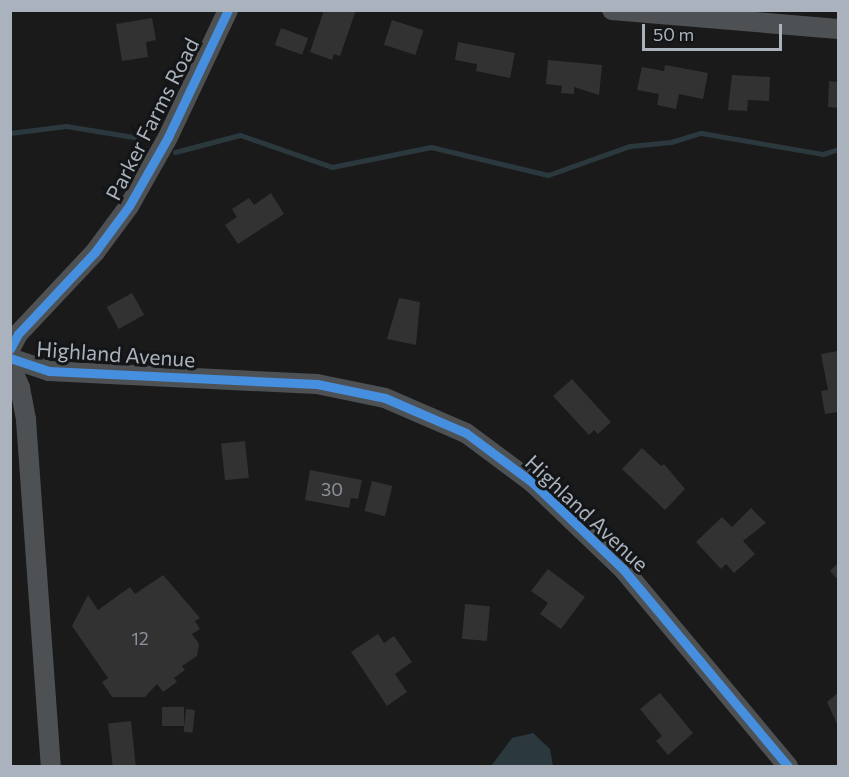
<!DOCTYPE html>
<style>
body{margin:0}
#map{position:relative;width:849px;height:777px;overflow:hidden;background:#1a1a1b;font-family:Commissioner,sans-serif}
div>[style]{position:absolute}
[style*='--x']{left:calc(var(--x)*1px);top:calc(var(--y)*1px);width:calc(var(--w)*1px);rotate:calc(var(--a)*1deg)}
.water>*{inset:0;background:#2b393e}
.stream>*{height:5px;margin:-2.5px;padding:0 2.5px;transform-origin:2.5px;border-radius:2.5px;background:#2b393e}
.building>*{inset:0;background:#323233;transform-origin:0 0}
.minor>*{height:20px;margin:-10px;padding:0 10px;transform-origin:10px;border-radius:10px;background:#4e5154}
.cycleway>*{height:9px;margin:-4.5px;padding:0 4.5px;transform-origin:4.5px;border-radius:4.5px;background:#468fdf}
span{translate:-50% -50%;white-space:nowrap;text-align:center;line-height:1.15;-webkit-text-stroke:6px #141517;paint-order:stroke}
.number-label{font-size:18px;color:#8c939a}
.number-label span{-webkit-text-stroke-width:0}
.street-label{font-size:21px;color:#aab3bd}
.frame{position:absolute;inset:0;border:12px solid #aab3bd;pointer-events:none}
.scale{position:absolute;left:642px;top:24px;width:140px;height:27px;box-sizing:border-box;border:3px solid #aab3bd;border-top:0;padding-left:8px;font-size:18px;line-height:21px;white-space:nowrap;color:#aab3bd;-webkit-text-stroke:4px #141517;paint-order:stroke}
</style>
<div id="map">
<div class="water">
<div style="clip-path:polygon(533px 733px,550px 749px,553px 766px,491px 766px,512px 738px)"></div>
</div>
<div class="stream">
<div style="--x:10;--y:133;--w:56;--a:-7.1"></div>
<div style="--x:66;--y:126;--w:81;--a:9.2"></div>
<div style="--x:175;--y:152;--w:67;--a:-14.7"></div>
<div style="--x:240;--y:135;--w:97;--a:19.2"></div>
<div style="--x:332;--y:167;--w:101;--a:-11.4"></div>
<div style="--x:431;--y:147;--w:120;--a:13.5"></div>
<div style="--x:548;--y:175;--w:87;--a:-19.5"></div>
<div style="--x:630;--y:146;--w:41;--a:-5.6"></div>
<div style="--x:671;--y:142;--w:31;--a:-17"></div>
<div style="--x:701;--y:133;--w:124;--a:9.8"></div>
<div style="--x:823;--y:154;--w:16;--a:-18"></div>
</div>
<div class="building">
<div style="clip-path:polygon(324px 10px,356px 10px,340px 56px,334px 54px,332px 60px,310px 52px)"></div>
<div style="clip-path:polygon(152px 18px,156px 40px,146px 42px,148px 57px,122px 61px,116px 24px)"></div>
<div style="left:392px;top:20px;width:33px;height:26px;rotate:18deg"></div>
<div style="left:281px;top:28px;width:29px;height:18px;rotate:20deg"></div>
<div style="clip-path:polygon(458px 42px,515px 53px,510px 78px,476px 71px,477px 64px,455px 60px)"></div>
<div style="clip-path:polygon(548px 60px,602px 65px,599px 95px,574px 87px,574px 94px,561px 93px,562px 86px,546px 84px)"></div>
<div style="clip-path:polygon(665px 65px,708px 73px,703px 99px,679px 94px,676px 109px,657px 105px,659px 94px,637px 90px,642px 67px,664px 71px)"></div>
<div style="clip-path:polygon(732px 75px,770px 77px,769px 101px,748px 100px,747px 111px,728px 110px)"></div>
<div style="clip-path:polygon(829px 81px,838px 82px,838px 108px,828px 107px)"></div>
<div style="clip-path:polygon(271px 193px,284px 214px,238px 244px,225px 225px,237px 217px,232px 209px,249px 198px,254px 205px)"></div>
<div style="left:132px;top:293px;width:25px;height:29px;rotate:61deg"></div>
<div style="clip-path:polygon(399px 298px,420px 302px,416px 345px,387px 339px)"></div>
<div style="clip-path:polygon(838px 351px,838px 412px,825px 414px,821px 391px,828px 390px,821px 354px)"></div>
<div style="clip-path:polygon(572px 379px,611px 422px,598px 434px,594px 430px,589px 435px,553px 396px)"></div>
<div style="left:245px;top:441px;width:37px;height:24px;rotate:84deg"></div>
<div style="clip-path:polygon(642px 448px,661px 466px,664px 464px,685px 489px,665px 510px,622px 469px)"></div>
<div style="clip-path:polygon(310px 470px,362px 480px,358px 499px,351px 498px,349px 508px,305px 500px)"></div>
<div style="left:372px;top:481px;width:21px;height:31px;rotate:14deg"></div>
<div style="clip-path:polygon(751px 508px,766px 523px,743px 541px,755px 554px,734px 573px,726px 564px,721px 569px,696px 542px,722px 517px,732px 527px)"></div>
<div style="clip-path:polygon(838px 563px,838px 580px,830px 571px)"></div>
<div style="clip-path:polygon(548px 569px,585px 597px,561px 629px,540px 614px,548px 603px,531px 591px)"></div>
<div style="clip-path:polygon(163px 575px,200px 618px,195px 621px,200px 629px,192px 634px,199px 644px,197px 656px,182px 666px,185px 670px,174px 678px,177px 682px,163px 692px,157px 684px,145px 697px,112px 697px,102px 682px,108px 678px,72px 626px,88px 595px,98px 610px,130px 587px,135px 594px)"></div>
<div style="left:465px;top:604px;width:25px;height:35px;rotate:5deg"></div>
<div style="clip-path:polygon(378px 634px,384px 643px,394px 636px,412px 662px,395px 674px,407px 692px,387px 706px,351px 652px)"></div>
<div style="clip-path:polygon(660px 693px,693px 733px,668px 755px,656px 741px,662px 736px,640px 709px)"></div>
<div style="clip-path:polygon(838px 693px,838px 726px,827px 702px)"></div>
<div style="left:162px;top:707px;width:22px;height:19px"></div>
<div style="left:186px;top:709px;width:9px;height:23px;rotate:6deg"></div>
<div style="left:131px;top:721px;width:45px;height:23px;rotate:84deg"></div>
</div>
<div class="minor">
<div style="--x:612;--y:10;--w:227;--a:4.8"></div>
<div style="--x:10;--y:349;--w:17;--a:-62"></div>
<div style="--x:18;--y:334;--w:112;--a:-46.8"></div>
<div style="--x:95;--y:252;--w:57;--a:-53.5"></div>
<div style="--x:129;--y:206;--w:79;--a:-60.5"></div>
<div style="--x:168;--y:137;--w:140;--a:-64.7"></div>
<div style="--x:10;--y:358;--w:41;--a:18.4"></div>
<div style="--x:49;--y:371;--w:268;--a:2.8"></div>
<div style="--x:317;--y:384;--w:69;--a:11.6"></div>
<div style="--x:385;--y:398;--w:88;--a:23.4"></div>
<div style="--x:466;--y:433;--w:84;--a:36.7"></div>
<div style="--x:533;--y:483;--w:124;--a:43.7"></div>
<div style="--x:623;--y:569;--w:257;--a:50.1"></div>
<div style="--x:10;--y:364;--w:26;--a:67"></div>
<div style="--x:20;--y:388;--w:33;--a:79"></div>
<div style="--x:26;--y:420;--w:347;--a:85.9"></div>
</div>
<div class="cycleway">
<div style="--x:10;--y:349;--w:17;--a:-62"></div>
<div style="--x:18;--y:334;--w:112;--a:-46.8"></div>
<div style="--x:95;--y:252;--w:57;--a:-53.5"></div>
<div style="--x:129;--y:206;--w:79;--a:-60.5"></div>
<div style="--x:168;--y:137;--w:140;--a:-64.7"></div>
<div style="--x:10;--y:358;--w:41;--a:18.4"></div>
<div style="--x:49;--y:371;--w:268;--a:2.8"></div>
<div style="--x:317;--y:384;--w:69;--a:11.6"></div>
<div style="--x:385;--y:398;--w:88;--a:23.4"></div>
<div style="--x:466;--y:433;--w:84;--a:36.7"></div>
<div style="--x:533;--y:483;--w:124;--a:43.7"></div>
<div style="--x:623;--y:569;--w:257;--a:50.1"></div>
</div>
<div class="number-label">
<span style="left:332px;top:489px">30</span>
<span style="left:140px;top:638px">12</span>
</div>
<div class="street-label">
<span style="left:152px;top:119px;rotate:-63deg">Parker Farms Road</span>
<span style="left:116px;top:354px;rotate:4deg">Highland Avenue</span>
<span style="left:587px;top:513px;rotate:43deg">Highland Avenue</span>
</div>
<div class="frame"></div>
<div class="scale">50 m</div>
</div>
